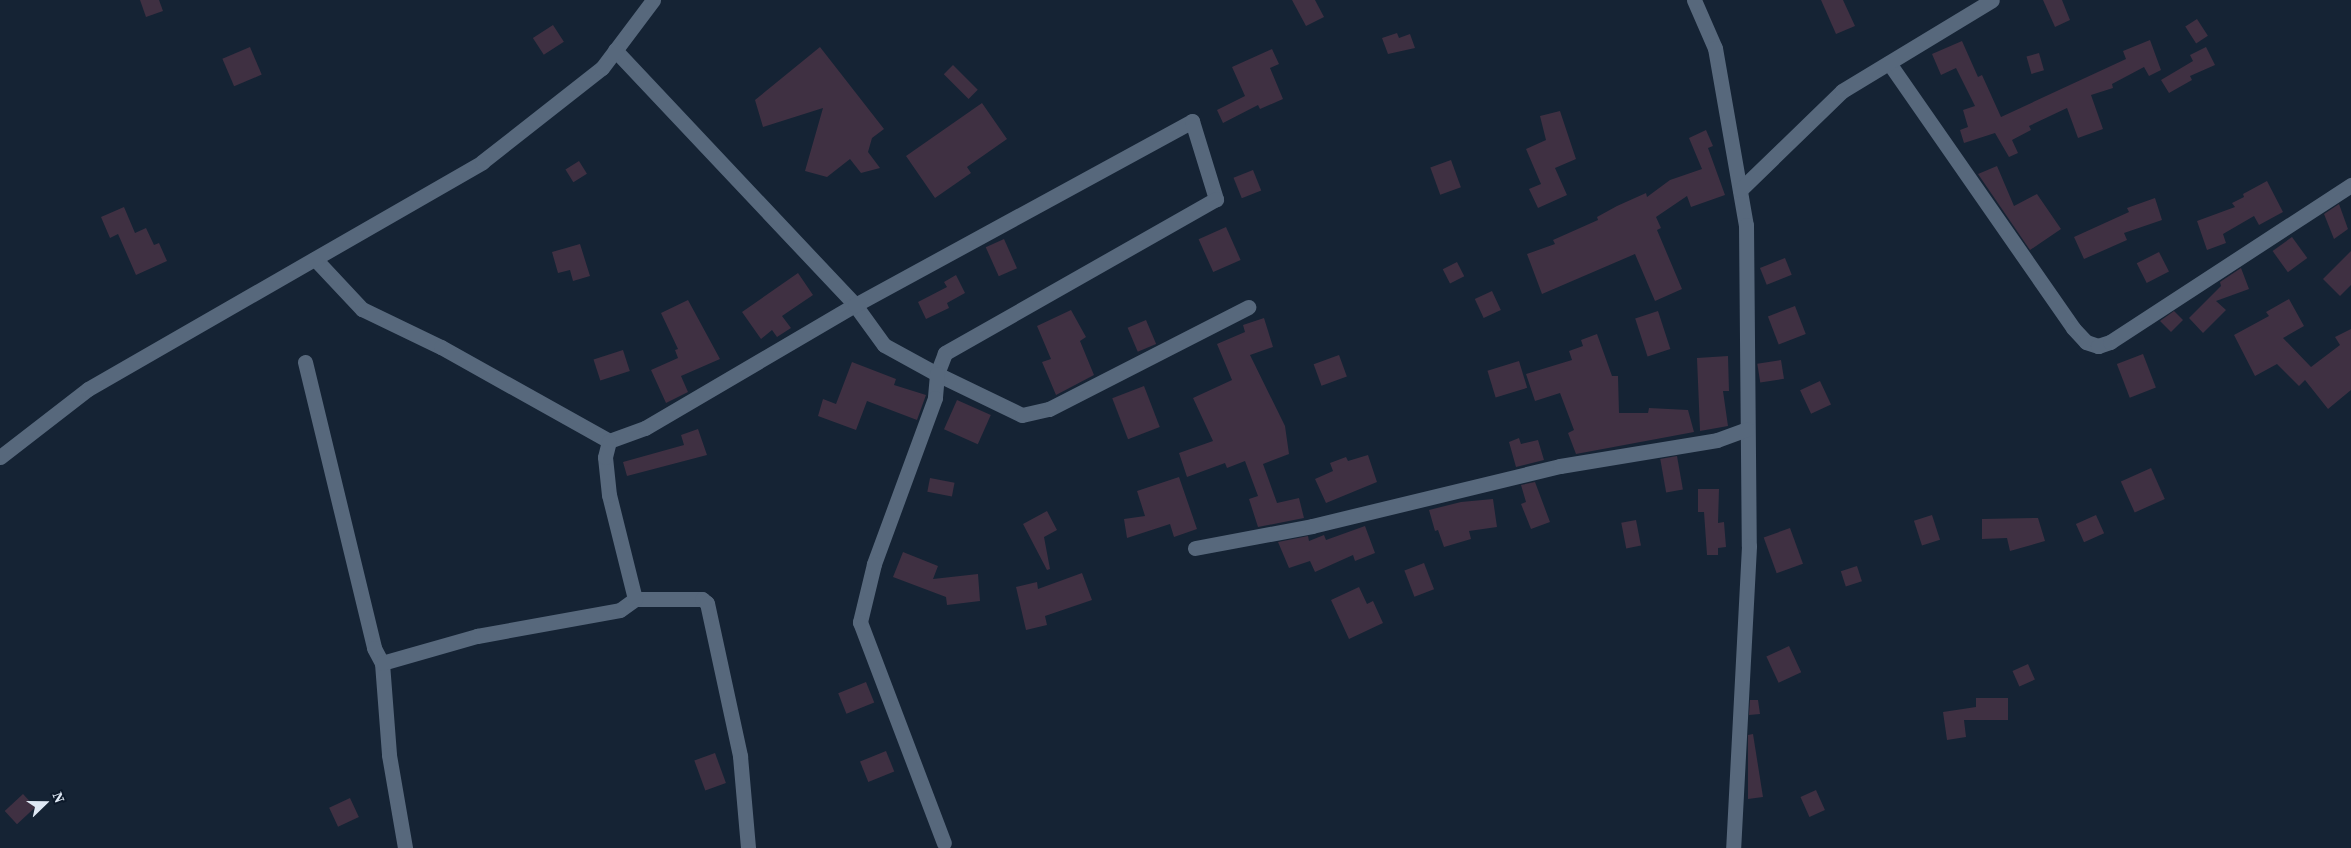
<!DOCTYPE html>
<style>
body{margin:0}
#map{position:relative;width:2351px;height:848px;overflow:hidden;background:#152334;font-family:"Source Serif 4",serif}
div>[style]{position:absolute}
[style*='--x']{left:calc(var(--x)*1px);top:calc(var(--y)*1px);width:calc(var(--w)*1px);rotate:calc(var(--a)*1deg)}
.building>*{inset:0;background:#3f3042;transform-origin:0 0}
.minor>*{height:15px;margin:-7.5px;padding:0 7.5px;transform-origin:7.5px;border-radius:7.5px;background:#57687c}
span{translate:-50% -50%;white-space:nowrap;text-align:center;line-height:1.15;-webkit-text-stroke:4px #0c192a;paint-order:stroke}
.north{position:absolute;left:20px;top:778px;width:50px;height:50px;-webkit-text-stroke:4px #0c192a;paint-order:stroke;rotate:68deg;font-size:14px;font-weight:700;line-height:20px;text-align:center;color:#dfe9f5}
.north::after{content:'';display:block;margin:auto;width:18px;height:22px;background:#dfe9f5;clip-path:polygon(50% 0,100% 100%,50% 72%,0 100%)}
</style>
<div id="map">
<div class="building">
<div style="clip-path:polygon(140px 0,159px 0,163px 11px,146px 17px)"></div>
<div style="clip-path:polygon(1292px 0,1315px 0,1324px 17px,1306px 26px)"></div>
<div style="clip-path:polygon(1821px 0,1843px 0,1855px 26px,1836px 34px)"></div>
<div style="clip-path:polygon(2043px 0,2062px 0,2070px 20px,2055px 27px)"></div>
<div style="left:2197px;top:19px;width:20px;height:14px;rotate:57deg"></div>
<div style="left:553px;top:25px;width:20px;height:24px;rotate:57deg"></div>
<div style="clip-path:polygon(1397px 33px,1399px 38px,1410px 34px,1415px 48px,1388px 54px,1382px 38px)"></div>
<div style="clip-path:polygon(2150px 40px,2161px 70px,2149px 76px,2144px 67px,2112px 84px,2113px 88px,2091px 95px,2103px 129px,2078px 138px,2067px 108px,2029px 126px,2031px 130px,2012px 140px,2018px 153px,2009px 157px,1995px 133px,1964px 143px,1960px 130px,1968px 127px,1963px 110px,1975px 106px,1956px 68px,1941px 75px,1932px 54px,1962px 41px,1978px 77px,1982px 75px,2001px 117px,2126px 59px,2123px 51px)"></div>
<div style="left:250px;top:47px;width:30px;height:30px;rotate:67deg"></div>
<div style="clip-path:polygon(820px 47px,884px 129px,872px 138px,868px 152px,880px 168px,861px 173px,850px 159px,827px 177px,805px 171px,823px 108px,763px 127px,755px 100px)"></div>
<div style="clip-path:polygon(2206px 47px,2215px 65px,2190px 76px,2192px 80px,2169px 93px,2161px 80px,2193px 61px,2190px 55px)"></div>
<div style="clip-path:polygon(1272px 49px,1279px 64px,1270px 68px,1283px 99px,1260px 109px,1258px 105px,1223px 123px,1217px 110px,1245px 96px,1232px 67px)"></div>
<div style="left:2039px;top:53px;width:18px;height:13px;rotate:74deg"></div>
<div style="left:953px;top:65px;width:35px;height:13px;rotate:45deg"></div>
<div style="clip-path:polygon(982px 103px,1007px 139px,967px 167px,971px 173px,935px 198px,906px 156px)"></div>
<div style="clip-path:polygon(1560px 111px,1576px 159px,1555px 168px,1567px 195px,1538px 208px,1529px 189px,1541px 184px,1526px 149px,1546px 140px,1540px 116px)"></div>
<div style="clip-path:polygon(1706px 130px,1713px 146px,1708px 148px,1725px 195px,1691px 207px,1687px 196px,1656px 217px,1661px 228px,1657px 230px,1682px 289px,1655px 301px,1635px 254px,1542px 294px,1527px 254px,1555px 244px,1553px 240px,1598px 220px,1597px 217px,1617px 206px,1646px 193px,1647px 197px,1670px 180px,1702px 169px,1689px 138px)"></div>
<div style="left:1451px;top:160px;width:29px;height:22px;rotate:70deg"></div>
<div style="left:579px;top:161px;width:15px;height:16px;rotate:58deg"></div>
<div style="clip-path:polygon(1997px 166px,2014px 206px,2037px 194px,2061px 229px,2030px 250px,1978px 174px)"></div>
<div style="left:1253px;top:170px;width:22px;height:21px;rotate:68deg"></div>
<div style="clip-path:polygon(2267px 181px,2283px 212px,2259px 225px,2254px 216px,2223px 234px,2226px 243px,2207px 250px,2197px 221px,2235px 207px,2232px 203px,2244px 197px,2243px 194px)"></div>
<div style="clip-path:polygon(2155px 198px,2162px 220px,2124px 233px,2127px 240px,2084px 259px,2074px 237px,2129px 212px,2127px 208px)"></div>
<div style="clip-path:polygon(2339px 204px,2348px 229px,2334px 239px,2324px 214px)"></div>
<div style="clip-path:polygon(124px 207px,135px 233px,146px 228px,154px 245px,159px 243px,167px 261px,136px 275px,118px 234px,110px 238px,101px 217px)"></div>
<div style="left:1226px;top:227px;width:36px;height:30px;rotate:66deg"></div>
<div style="left:2292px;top:237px;width:26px;height:24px;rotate:54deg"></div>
<div style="left:1004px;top:239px;width:32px;height:20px;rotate:66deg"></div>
<div style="clip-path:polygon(580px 244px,590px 276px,573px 281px,570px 270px,558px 273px,552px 252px)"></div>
<div style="clip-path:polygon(2351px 251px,2351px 285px,2340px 296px,2323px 279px)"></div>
<div style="left:2159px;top:252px;width:22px;height:25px;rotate:63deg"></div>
<div style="left:1785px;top:258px;width:18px;height:27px;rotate:68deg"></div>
<div style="left:1457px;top:262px;width:16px;height:16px;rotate:63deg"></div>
<div style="clip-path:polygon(2241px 268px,2249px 289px,2216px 301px,2226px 310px,2203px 333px,2189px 318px,2221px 286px,2220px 282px)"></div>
<div style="clip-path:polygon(798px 273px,813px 295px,782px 316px,791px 328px,777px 337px,772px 330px,761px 339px,742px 312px)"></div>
<div style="clip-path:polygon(956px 275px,965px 293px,947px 303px,949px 308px,926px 319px,918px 302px,947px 287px,944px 282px)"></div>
<div style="left:1492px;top:291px;width:21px;height:19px;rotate:65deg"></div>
<div style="clip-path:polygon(2289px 299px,2304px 326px,2283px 338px,2311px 367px,2340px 345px,2335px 337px,2351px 329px,2351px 390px,2328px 409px,2305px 380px,2299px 386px,2277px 364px,2255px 376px,2234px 335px,2269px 316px,2266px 312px)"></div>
<div style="clip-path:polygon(688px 300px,720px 359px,681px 376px,688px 392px,666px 403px,651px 370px,678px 358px,675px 350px,678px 349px,661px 313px)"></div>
<div style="left:1795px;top:306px;width:30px;height:29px;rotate:69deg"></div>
<div style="clip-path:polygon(1071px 310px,1086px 337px,1080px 341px,1094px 375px,1056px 395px,1042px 362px,1051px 359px,1037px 326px)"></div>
<div style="left:1658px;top:311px;width:40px;height:24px;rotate:72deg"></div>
<div style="clip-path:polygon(2174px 311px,2183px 320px,2171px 332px,2160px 321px)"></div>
<div style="clip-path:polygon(1264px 318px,1273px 347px,1250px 355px,1285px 426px,1289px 454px,1263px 464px,1277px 503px,1299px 498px,1304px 518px,1258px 527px,1249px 499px,1258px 496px,1245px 461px,1227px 468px,1225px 463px,1187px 477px,1179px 453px,1213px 441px,1193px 398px,1232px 380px,1217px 344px,1245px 332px,1243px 325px)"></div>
<div style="left:1146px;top:320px;width:26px;height:20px;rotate:67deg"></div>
<div style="clip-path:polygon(1597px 334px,1612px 376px,1618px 376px,1619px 413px,1648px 413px,1649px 408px,1688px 410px,1694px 432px,1576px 454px,1568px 433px,1574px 430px,1560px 393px,1535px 401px,1526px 374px,1572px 360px,1569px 351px,1583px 346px,1581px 340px)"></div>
<div style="left:623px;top:350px;width:22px;height:31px;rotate:72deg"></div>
<div style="left:2143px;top:354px;width:36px;height:28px;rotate:69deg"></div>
<div style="left:1339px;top:355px;width:23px;height:27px;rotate:70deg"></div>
<div style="clip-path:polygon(1728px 356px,1729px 391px,1723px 391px,1728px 426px,1700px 431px,1697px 358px)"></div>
<div style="left:1781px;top:360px;width:19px;height:24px;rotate:81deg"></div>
<div style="left:1519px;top:361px;width:28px;height:33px;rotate:73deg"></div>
<div style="clip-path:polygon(852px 362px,896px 379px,894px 385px,926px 395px,917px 420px,867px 401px,856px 430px,818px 416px,823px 399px,836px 404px)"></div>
<div style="left:1820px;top:381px;width:26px;height:22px;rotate:65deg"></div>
<div style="left:1144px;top:386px;width:44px;height:34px;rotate:69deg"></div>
<div style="left:957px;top:400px;width:37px;height:32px;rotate:24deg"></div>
<div style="clip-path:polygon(698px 429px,707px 455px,627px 476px,623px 462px,684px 445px,681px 435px)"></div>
<div style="clip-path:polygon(1519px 438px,1521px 444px,1538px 440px,1544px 460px,1516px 467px,1509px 442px)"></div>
<div style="clip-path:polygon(1368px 455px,1377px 482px,1326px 503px,1315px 479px,1333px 471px,1330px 463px,1346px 457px,1348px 461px)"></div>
<div style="left:1677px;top:456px;width:34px;height:17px;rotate:80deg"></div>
<div style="left:2151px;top:468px;width:34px;height:33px;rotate:66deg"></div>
<div style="clip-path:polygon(1179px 477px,1197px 529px,1174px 537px,1170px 524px,1127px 538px,1124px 519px,1145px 516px,1137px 491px)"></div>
<div style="left:930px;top:478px;width:25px;height:14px;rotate:11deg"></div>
<div style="clip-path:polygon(1535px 482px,1550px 522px,1531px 529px,1521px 504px,1526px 502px,1521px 485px)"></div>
<div style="clip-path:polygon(1698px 489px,1719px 489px,1718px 523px,1724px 522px,1726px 547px,1718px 548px,1718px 555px,1707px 555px,1704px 512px,1698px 512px)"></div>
<div style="clip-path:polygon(1493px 499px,1497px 527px,1469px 531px,1471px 539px,1444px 547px,1438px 530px,1435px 531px,1429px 510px,1461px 502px)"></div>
<div style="clip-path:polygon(1047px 511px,1057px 530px,1044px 537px,1050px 569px,1047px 570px,1023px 524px)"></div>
<div style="left:1932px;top:515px;width:26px;height:19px;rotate:72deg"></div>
<div style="left:2096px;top:515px;width:20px;height:22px;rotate:66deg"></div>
<div style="clip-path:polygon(2038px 518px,2045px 541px,2010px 551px,2007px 538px,1982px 539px,1982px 519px)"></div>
<div style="left:1636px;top:520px;width:26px;height:15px;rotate:79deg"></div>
<div style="clip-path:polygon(1365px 526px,1375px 553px,1355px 561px,1353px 555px,1315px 572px,1310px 561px,1289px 568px,1278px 542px,1308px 536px,1309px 541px,1324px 535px,1326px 540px)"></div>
<div style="left:1790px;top:528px;width:38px;height:28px;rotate:70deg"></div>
<div style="clip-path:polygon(903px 552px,938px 566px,933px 579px,978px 574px,980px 601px,947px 605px,946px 597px,893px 577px)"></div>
<div style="left:1424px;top:563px;width:28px;height:21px;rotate:69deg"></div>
<div style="left:1857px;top:566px;width:16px;height:17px;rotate:72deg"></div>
<div style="clip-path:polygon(1082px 573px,1092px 600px,1045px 616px,1047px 625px,1026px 630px,1016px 587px,1037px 582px,1038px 589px)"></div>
<div style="clip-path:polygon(1359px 587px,1367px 604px,1373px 601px,1383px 623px,1349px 639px,1331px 600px)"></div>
<div style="left:1789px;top:646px;width:29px;height:25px;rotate:65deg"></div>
<div style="left:2028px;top:664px;width:17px;height:17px;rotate:66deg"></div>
<div style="left:866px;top:682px;width:22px;height:30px;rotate:68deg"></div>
<div style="clip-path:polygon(1976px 698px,2008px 698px,2008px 720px,1964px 720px,1966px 737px,1947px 740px,1943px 712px,1976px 707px)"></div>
<div style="clip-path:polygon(1750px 700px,1758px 700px,1760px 714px,1749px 715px)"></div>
<div style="clip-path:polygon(1753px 734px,1763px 797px,1748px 799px,1748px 735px)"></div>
<div style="left:886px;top:751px;width:22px;height:28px;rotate:68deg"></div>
<div style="left:715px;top:753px;width:32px;height:22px;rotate:70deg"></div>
<div style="left:1816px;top:790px;width:22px;height:17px;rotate:66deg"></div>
<div style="left:23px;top:794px;width:18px;height:25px;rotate:47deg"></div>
<div style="left:350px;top:798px;width:21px;height:23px;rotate:65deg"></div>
</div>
<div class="minor">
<div style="--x:1694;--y:0;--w:52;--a:66.4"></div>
<div style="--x:1715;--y:48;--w:180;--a:80.1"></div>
<div style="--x:1746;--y:225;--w:321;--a:89.5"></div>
<div style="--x:1749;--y:546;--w:302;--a:93"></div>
<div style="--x:615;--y:50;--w:350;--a:46.7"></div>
<div style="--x:855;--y:305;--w:49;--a:54.1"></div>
<div style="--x:884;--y:345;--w:60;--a:28.7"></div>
<div style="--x:937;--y:374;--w:94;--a:25.8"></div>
<div style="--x:1022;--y:415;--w:28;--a:-13"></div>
<div style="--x:1049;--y:409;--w:224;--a:-27.1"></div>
<div style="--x:1889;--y:63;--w:323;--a:55.2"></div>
<div style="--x:2073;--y:328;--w:19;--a:47"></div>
<div style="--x:2086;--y:342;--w:13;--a:18"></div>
<div style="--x:2098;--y:346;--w:13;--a:-18"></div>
<div style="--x:2110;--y:342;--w:288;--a:-33.1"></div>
<div style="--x:1740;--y:190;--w:142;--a:-44.1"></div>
<div style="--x:1842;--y:91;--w:175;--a:-31.2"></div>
<div style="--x:315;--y:259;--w:69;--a:46.8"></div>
<div style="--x:362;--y:309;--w:88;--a:25.7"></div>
<div style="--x:441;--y:347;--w:193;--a:29.2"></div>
<div style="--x:609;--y:441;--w:38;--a:-20"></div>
<div style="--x:645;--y:428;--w:243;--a:-30.4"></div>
<div style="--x:855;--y:305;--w:384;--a:-28.6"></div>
<div style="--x:1192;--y:121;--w:82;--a:72.9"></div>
<div style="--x:1216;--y:199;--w:312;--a:150.4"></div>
<div style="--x:945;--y:353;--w:22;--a:111"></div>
<div style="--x:937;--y:374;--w:24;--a:95"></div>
<div style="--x:935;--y:398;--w:177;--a:110.2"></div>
<div style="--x:874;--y:564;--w:60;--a:103.6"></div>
<div style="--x:860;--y:622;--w:236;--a:69.2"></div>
<div style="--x:305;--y:362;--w:294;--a:76.4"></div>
<div style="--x:374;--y:648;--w:17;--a:62"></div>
<div style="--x:382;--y:663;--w:92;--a:85.6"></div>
<div style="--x:389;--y:755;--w:94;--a:80.2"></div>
<div style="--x:0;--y:457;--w:111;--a:-37.7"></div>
<div style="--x:88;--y:389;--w:455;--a:-29.9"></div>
<div style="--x:482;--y:162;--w:152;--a:-38.1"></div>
<div style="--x:602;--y:68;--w:85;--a:-53.1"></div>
<div style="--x:1195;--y:548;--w:119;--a:-10.6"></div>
<div style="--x:1312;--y:526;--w:255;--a:-13.6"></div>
<div style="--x:1560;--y:466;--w:159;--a:-9.4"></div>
<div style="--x:1717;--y:440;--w:32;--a:-20"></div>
<div style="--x:635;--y:599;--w:67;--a:0"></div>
<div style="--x:702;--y:599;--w:6;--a:39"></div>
<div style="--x:707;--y:603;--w:157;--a:77.8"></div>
<div style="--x:740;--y:756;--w:92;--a:85"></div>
<div style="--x:382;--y:663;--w:99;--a:-15.9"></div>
<div style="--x:477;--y:636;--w:145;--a:-10.3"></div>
<div style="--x:620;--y:610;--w:19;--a:-36"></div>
<div style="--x:635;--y:599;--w:107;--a:-104"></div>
<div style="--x:609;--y:495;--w:38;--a:-96"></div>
<div style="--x:605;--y:457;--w:16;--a:-76"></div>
</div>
<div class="north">N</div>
</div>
